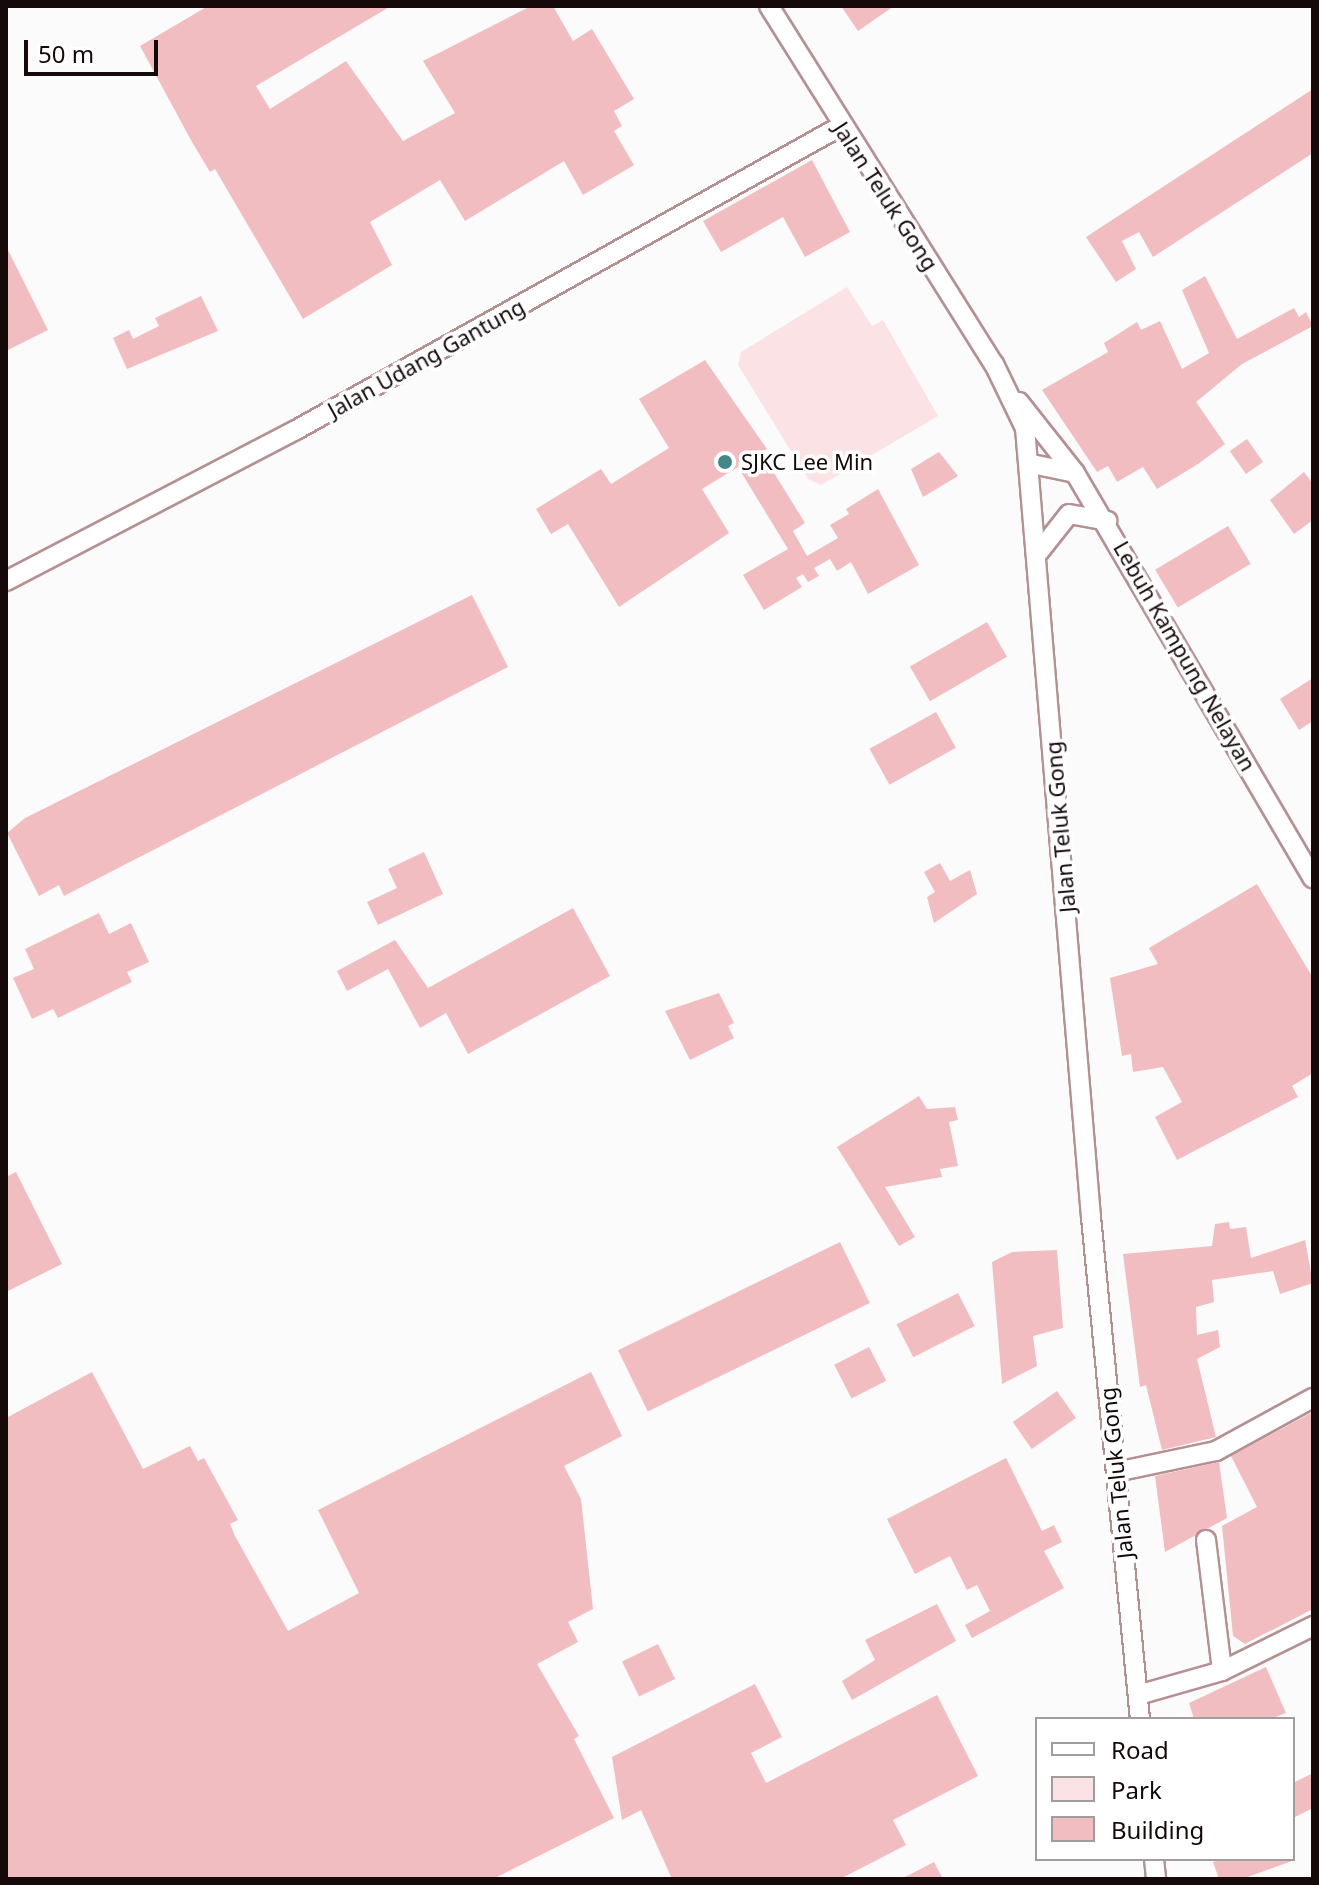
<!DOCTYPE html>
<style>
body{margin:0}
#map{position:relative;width:1319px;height:1885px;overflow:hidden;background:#fbfbfb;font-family:"Noto Sans",sans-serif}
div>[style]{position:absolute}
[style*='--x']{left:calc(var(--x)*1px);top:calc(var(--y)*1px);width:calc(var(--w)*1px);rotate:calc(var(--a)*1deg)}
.green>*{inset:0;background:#fbe3e5}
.building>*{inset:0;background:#f2bdc1;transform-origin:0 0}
.roads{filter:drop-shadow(2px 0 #b59093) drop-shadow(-2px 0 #b59093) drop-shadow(0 2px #b59093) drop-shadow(0 -2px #b59093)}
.minor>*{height:18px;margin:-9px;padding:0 9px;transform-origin:9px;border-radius:9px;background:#fff}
.dots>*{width:22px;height:22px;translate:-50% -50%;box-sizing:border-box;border:4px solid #fff;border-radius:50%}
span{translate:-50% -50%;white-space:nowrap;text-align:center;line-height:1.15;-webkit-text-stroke:7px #fff;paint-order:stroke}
.street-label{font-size:22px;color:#15090a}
.poi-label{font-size:22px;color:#15090a}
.left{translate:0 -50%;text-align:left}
.frame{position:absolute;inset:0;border:8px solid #15090a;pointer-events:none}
.legend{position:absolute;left:1035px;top:1717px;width:260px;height:144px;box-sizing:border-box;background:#fff;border:2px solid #a19d9d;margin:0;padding:10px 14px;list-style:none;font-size:24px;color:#15090a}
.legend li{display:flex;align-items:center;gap:16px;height:40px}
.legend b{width:40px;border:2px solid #a19d9d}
.scale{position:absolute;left:24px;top:40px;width:134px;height:36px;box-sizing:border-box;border:4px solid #15090a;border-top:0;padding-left:10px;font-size:24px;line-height:28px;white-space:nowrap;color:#15090a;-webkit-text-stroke:6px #fff;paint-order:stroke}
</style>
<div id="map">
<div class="green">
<div style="clip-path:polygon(847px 287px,872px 326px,883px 320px,938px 416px,821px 485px,808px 479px,738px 365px,741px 352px)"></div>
</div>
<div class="building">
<div style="clip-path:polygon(208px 6px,391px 6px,256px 86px,270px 109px,346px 61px,403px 141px,455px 113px,423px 61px,531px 6px,553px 6px,573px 41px,592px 29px,634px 99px,614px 111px,622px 126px,614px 131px,634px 165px,583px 195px,564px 161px,465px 221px,440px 180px,370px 222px,392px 265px,303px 319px,215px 169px,210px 172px,192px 142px,140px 46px)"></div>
<div style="clip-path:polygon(841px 6px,894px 6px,858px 31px)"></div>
<div style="clip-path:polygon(1313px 89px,1313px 153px,1153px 257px,1139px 232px,1122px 241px,1136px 269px,1116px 282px,1086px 237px)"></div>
<div style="clip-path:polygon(812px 160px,850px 232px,805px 257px,783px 217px,721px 252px,703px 221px)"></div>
<div style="clip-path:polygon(6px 246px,48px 330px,6px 351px)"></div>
<div style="clip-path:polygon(1205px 276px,1237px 339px,1294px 308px,1299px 317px,1306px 312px,1313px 326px,1242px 364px,1196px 402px,1225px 444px,1198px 464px,1157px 489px,1143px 467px,1117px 482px,1108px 466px,1097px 472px,1042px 390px,1108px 352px,1104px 343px,1137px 322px,1141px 330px,1160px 321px,1182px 369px,1209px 353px,1182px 290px)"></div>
<div style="clip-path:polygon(201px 296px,218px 331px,127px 369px,113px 338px,129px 330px,133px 339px,159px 326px,155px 318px)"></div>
<div style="clip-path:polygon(705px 360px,767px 449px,761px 452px,805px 523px,793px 531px,807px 556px,838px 538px,830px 525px,849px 514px,846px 509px,878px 489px,919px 565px,868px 594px,851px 562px,837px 571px,830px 559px,814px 568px,819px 576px,808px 582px,803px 574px,796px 578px,802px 587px,764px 610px,743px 575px,788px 549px,738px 467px,702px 489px,729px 533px,619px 607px,568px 524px,551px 534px,536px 509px,601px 469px,611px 484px,669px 448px,639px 399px)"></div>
<div style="left:1247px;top:439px;width:28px;height:21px;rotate:55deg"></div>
<div style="clip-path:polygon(939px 452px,958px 476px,923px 497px,911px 469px)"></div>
<div style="clip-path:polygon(1304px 472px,1313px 484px,1313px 520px,1294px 534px,1270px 500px)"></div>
<div style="left:1228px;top:526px;width:44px;height:85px;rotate:59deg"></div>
<div style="clip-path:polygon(472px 595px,508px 667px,64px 896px,59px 885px,39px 896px,7px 833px,25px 818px)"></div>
<div style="left:987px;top:622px;width:40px;height:89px;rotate:60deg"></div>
<div style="clip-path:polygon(1313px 678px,1313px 721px,1299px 730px,1280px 699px)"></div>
<div style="left:936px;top:712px;width:41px;height:76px;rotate:61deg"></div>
<div style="clip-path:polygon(424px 852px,443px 894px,378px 925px,367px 902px,397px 888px,388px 869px)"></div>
<div style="clip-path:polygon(940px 863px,950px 881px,970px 870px,977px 894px,934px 923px,927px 897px,935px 892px,924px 872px)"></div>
<div style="clip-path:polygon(1257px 884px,1313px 978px,1313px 1073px,1292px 1086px,1298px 1097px,1177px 1160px,1155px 1117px,1182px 1102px,1163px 1067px,1133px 1072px,1131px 1054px,1122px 1056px,1110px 978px,1158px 964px,1149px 948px)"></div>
<div style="clip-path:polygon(573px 908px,610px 976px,468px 1054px,446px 1013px,420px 1028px,388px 969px,347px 991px,337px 971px,395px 940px,428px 988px)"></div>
<div style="clip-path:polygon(99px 913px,109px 934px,131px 923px,149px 962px,127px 972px,132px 982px,58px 1018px,53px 1009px,32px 1019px,13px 978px,34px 969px,25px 949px)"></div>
<div style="clip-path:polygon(719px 993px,734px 1023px,728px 1026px,734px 1038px,690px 1060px,665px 1011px)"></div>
<div style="clip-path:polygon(919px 1096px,927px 1109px,955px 1107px,958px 1120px,949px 1122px,958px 1166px,940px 1169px,942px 1177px,885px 1187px,915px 1237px,899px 1246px,837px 1147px)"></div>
<div style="clip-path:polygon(16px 1172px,62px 1264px,6px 1292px,6px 1177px)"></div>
<div style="clip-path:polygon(1229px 1222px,1230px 1229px,1246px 1227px,1251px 1258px,1305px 1240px,1313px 1283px,1280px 1294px,1273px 1271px,1212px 1280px,1214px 1302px,1196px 1307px,1197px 1335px,1218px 1330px,1220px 1347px,1197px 1359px,1216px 1437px,1162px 1450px,1146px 1385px,1140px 1387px,1123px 1254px,1212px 1246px,1215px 1224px)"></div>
<div style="left:840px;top:1242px;width:68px;height:247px;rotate:64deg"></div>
<div style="clip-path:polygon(1057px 1250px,1063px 1328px,1033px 1336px,1037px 1366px,1002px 1384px,992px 1262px,1012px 1252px)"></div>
<div style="left:958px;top:1293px;width:37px;height:69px;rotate:63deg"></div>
<div style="left:869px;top:1347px;width:38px;height:39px;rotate:63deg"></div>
<div style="clip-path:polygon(92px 1372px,143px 1469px,190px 1446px,198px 1461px,204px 1458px,238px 1520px,230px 1524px,235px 1536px,288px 1631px,359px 1593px,318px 1510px,591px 1372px,622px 1436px,564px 1466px,581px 1499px,593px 1609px,568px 1622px,578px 1642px,537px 1664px,579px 1736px,574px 1739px,614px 1818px,493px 1879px,6px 1879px,6px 1418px)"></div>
<div style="left:1057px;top:1391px;width:33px;height:54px;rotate:55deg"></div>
<div style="clip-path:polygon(1313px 1412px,1313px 1609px,1245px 1644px,1233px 1636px,1222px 1526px,1257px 1507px,1231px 1456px)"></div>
<div style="clip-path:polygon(1006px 1458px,1042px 1531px,1054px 1525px,1062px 1542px,1044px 1551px,1064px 1588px,972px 1638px,965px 1625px,990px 1611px,977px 1585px,967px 1590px,950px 1556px,915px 1574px,887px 1519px)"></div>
<div style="clip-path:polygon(1219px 1462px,1227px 1518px,1165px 1552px,1155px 1476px)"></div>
<div style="clip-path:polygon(937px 1604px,956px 1641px,852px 1700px,842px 1681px,875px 1660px,865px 1640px)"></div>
<div style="left:658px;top:1644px;width:39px;height:40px;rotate:64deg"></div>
<div style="clip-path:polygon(1266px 1667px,1286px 1713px,1270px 1719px,1194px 1719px,1189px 1703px)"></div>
<div style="clip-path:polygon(755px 1684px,782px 1737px,751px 1753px,766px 1783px,937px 1695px,978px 1776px,893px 1820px,906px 1845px,840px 1879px,672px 1879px,641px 1810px,622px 1820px,612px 1757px)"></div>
<div style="clip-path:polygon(1313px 1773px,1313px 1808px,1293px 1818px,1293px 1783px)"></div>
<div style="clip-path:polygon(1222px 1859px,1292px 1859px,1292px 1861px,1242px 1879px,1219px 1879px,1213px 1862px)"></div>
<div style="clip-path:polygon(934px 1862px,943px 1879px,901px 1879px)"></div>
</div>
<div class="roads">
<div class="minor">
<div style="--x:769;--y:6;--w:423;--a:57.9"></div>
<div style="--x:994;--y:364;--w:71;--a:64.2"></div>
<div style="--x:1025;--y:428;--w:792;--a:85.22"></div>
<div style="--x:1091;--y:1217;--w:504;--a:84.43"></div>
<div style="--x:1019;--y:402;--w:90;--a:51.7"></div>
<div style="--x:1032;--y:464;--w:44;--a:11.8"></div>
<div style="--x:1075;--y:473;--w:470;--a:59.6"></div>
<div style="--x:1039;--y:552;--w:48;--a:-51.7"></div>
<div style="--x:1069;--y:514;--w:39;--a:10"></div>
<div style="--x:6;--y:581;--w:327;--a:-27.5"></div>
<div style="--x:296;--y:430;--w:624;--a:-29.15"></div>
<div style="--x:1116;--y:1472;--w:102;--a:-11.9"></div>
<div style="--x:1216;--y:1451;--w:111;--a:-28.7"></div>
<div style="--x:1206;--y:1540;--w:132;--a:83"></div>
<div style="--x:1138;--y:1695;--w:87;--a:-15.9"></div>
<div style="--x:1222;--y:1671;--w:102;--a:-26.3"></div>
<div style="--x:1154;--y:1859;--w:20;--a:84"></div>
</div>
</div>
<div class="dots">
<div style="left:725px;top:462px;background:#418988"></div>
</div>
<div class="street-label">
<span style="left:886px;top:196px;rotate:57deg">Jalan Teluk Gong</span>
<span style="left:426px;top:358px;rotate:-29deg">Jalan Udang Gantung</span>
<span style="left:1185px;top:656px;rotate:60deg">Lebuh Kampung Nelayan</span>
<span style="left:1060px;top:827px;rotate:-95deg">Jalan Teluk Gong</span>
<span style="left:1116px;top:1473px;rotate:-96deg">Jalan Teluk Gong</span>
</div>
<div class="poi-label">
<span class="left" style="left:741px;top:462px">SJKC Lee Min</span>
</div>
<div class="frame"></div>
<ul class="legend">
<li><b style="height:10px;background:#fff"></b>Road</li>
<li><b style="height:22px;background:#fbe3e5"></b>Park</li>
<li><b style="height:22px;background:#f2bdc1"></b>Building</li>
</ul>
<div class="scale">50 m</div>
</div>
